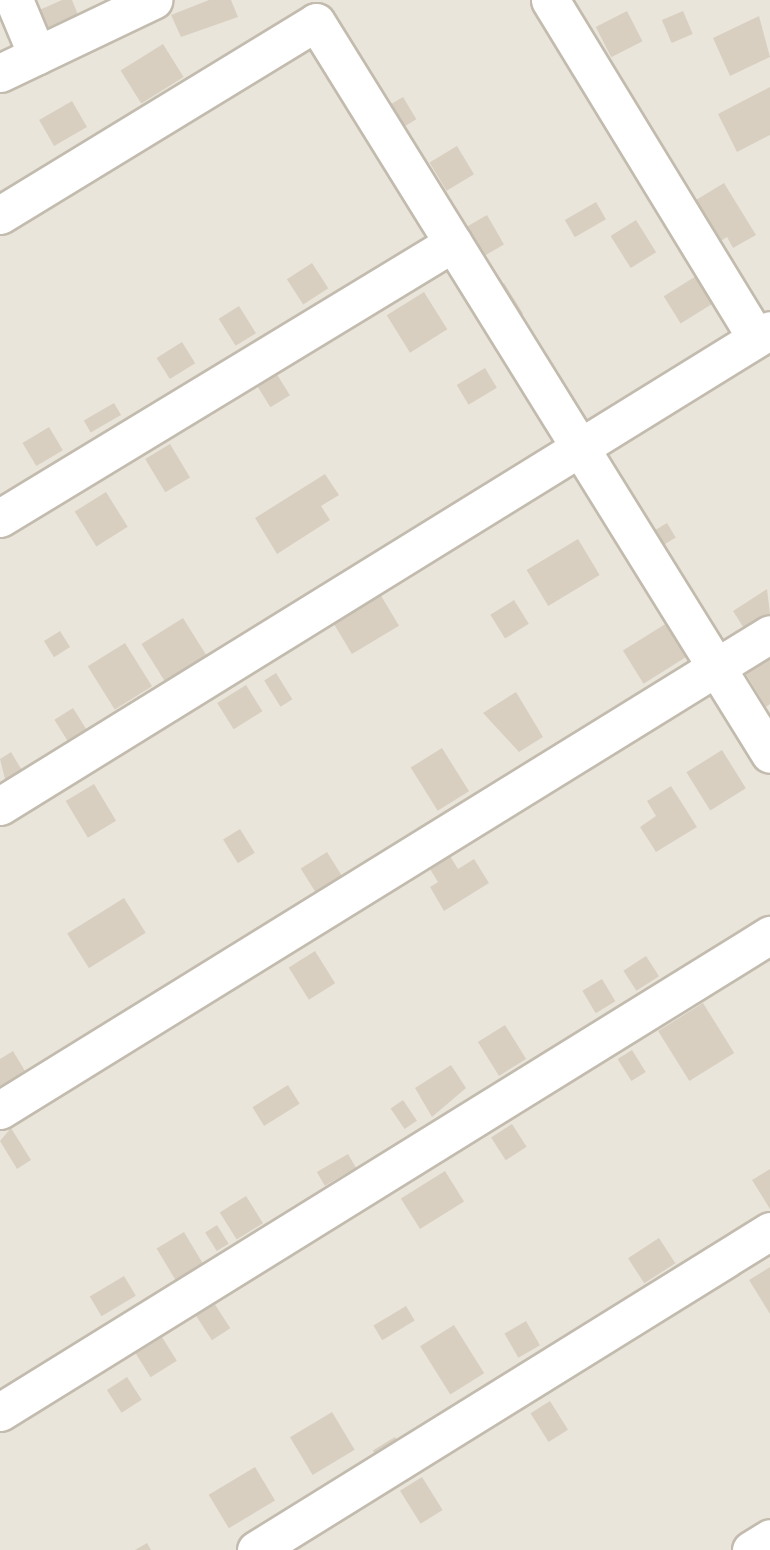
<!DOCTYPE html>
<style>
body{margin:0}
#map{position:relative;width:770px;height:1550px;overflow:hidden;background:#f6f3ec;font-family:Lato,sans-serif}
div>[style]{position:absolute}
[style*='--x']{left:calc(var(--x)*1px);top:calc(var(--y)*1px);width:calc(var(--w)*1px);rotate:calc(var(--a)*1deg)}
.residential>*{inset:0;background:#eae5da;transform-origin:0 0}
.building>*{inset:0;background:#d8cfc1;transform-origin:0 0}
.roads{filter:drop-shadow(2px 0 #c2bbae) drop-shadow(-2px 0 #c2bbae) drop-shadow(0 2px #c2bbae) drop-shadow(0 -2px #c2bbae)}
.minor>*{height:37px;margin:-18.5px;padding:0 18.5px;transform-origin:18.5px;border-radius:18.5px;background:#fff}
span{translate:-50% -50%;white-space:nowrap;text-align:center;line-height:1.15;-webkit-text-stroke:5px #fff;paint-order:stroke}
</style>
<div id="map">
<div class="residential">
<div style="left:0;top:0;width:770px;height:1550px"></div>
</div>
<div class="building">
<div style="clip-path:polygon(62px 0,72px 0,81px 22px,45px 37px,35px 12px)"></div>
<div style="clip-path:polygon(209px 0,231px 0,238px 17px,181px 37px,171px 15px)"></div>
<div style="left:627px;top:11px;width:34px;height:35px;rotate:63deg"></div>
<div style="left:683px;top:11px;width:25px;height:23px;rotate:67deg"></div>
<div style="clip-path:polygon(759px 16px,770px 57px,730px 76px,713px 38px)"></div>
<div style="left:163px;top:44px;width:39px;height:50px;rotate:58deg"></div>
<div style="clip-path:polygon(770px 87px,770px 135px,737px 152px,718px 114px)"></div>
<div style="left:403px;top:97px;width:26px;height:22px;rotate:59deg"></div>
<div style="left:72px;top:101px;width:30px;height:38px;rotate:60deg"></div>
<div style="left:457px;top:146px;width:33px;height:32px;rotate:59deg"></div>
<div style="clip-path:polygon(724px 183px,756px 235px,733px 248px,727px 237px,716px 244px,691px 203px)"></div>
<div style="left:596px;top:202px;width:20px;height:36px;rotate:60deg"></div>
<div style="left:487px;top:215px;width:34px;height:23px;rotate:60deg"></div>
<div style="left:636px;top:220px;width:38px;height:30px;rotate:58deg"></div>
<div style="left:312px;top:263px;width:30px;height:30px;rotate:57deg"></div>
<div style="left:701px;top:273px;width:32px;height:44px;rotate:58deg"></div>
<div style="left:504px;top:283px;width:36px;height:14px;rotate:58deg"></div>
<div style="left:424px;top:292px;width:44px;height:44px;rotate:58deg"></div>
<div style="left:239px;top:306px;width:32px;height:24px;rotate:58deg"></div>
<div style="left:182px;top:342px;width:25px;height:30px;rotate:58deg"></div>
<div style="left:273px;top:368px;width:32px;height:23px;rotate:58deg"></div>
<div style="left:485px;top:368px;width:23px;height:33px;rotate:59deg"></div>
<div style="left:114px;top:403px;width:14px;height:35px;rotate:60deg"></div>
<div style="left:49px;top:427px;width:27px;height:31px;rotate:59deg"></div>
<div style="left:170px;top:444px;width:39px;height:29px;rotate:59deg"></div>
<div style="clip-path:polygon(325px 474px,339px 495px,321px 506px,330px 520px,277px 554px,255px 518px)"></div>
<div style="left:106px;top:492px;width:41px;height:37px;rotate:58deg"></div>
<div style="left:667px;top:523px;width:17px;height:23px;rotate:59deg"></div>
<div style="left:578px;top:539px;width:42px;height:60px;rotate:59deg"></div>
<div style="clip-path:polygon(767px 589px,770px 614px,745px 630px,733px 611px)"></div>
<div style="left:380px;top:594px;width:37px;height:55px;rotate:59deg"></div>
<div style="left:514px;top:600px;width:28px;height:28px;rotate:58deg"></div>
<div style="left:183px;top:618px;width:47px;height:49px;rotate:58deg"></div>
<div style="left:667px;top:623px;width:39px;height:52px;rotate:58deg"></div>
<div style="left:60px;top:631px;width:19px;height:19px;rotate:58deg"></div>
<div style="left:125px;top:643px;width:51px;height:44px;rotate:58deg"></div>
<div style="clip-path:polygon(770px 656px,770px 704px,766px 707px,745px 672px)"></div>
<div style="left:276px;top:673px;width:31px;height:14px;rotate:58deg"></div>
<div style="left:246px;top:685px;width:31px;height:34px;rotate:58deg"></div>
<div style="clip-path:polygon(516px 692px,543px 737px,519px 752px,483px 713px)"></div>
<div style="left:73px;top:708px;width:31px;height:22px;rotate:58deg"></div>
<div style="left:442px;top:748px;width:51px;height:37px;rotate:58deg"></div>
<div style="left:722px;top:750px;width:45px;height:42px;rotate:58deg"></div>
<div style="clip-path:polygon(11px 752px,23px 772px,6px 783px,0 759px)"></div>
<div style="left:94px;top:784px;width:43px;height:33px;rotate:59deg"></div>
<div style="clip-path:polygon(671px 786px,697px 827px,656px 852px,640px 827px,656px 816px,647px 801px)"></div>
<div style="left:240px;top:829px;width:28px;height:20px;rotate:58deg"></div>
<div style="left:327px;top:852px;width:31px;height:31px;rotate:58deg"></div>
<div style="clip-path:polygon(450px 856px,458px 869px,474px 859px,489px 883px,444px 911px,430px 887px,438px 882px,430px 869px)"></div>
<div style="left:124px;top:898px;width:41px;height:67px;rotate:58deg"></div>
<div style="left:315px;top:951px;width:38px;height:31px;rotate:58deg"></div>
<div style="left:646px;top:956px;width:24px;height:27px;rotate:57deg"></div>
<div style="left:602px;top:979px;width:26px;height:23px;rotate:59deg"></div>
<div style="left:703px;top:1003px;width:59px;height:53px;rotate:58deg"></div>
<div style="left:505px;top:1025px;width:40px;height:32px;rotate:58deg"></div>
<div style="left:632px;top:1050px;width:26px;height:17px;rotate:58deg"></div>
<div style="clip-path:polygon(13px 1051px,25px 1071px,0 1086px,0 1059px)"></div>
<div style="clip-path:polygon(451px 1065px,466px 1088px,432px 1117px,415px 1088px)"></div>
<div style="left:288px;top:1085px;width:22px;height:42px;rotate:58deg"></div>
<div style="left:403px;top:1100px;width:25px;height:15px;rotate:56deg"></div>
<div style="left:512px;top:1124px;width:27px;height:25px;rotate:57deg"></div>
<div style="clip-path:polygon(11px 1128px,31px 1160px,17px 1169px,0 1141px)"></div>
<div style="left:348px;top:1154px;width:16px;height:36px;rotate:60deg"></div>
<div style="clip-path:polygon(770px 1169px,770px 1209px,752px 1180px)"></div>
<div style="left:445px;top:1171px;width:36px;height:52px;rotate:58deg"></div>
<div style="left:246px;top:1196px;width:32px;height:31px;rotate:58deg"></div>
<div style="left:217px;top:1225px;width:22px;height:14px;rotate:58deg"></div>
<div style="left:184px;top:1232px;width:39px;height:32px;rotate:59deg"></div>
<div style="left:659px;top:1238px;width:30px;height:37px;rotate:57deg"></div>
<div style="clip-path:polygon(770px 1267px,770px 1314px,749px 1280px)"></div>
<div style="left:124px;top:1276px;width:23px;height:40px;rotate:59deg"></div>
<div style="left:214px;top:1303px;width:30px;height:22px;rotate:57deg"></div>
<div style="left:406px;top:1306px;width:17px;height:38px;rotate:59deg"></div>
<div style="left:526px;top:1321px;width:28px;height:25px;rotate:60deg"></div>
<div style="left:454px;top:1325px;width:57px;height:40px;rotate:58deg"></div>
<div style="left:162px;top:1337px;width:28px;height:31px;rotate:58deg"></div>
<div style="left:127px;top:1377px;width:27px;height:24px;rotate:57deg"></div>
<div style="left:550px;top:1401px;width:34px;height:23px;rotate:58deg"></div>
<div style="left:332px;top:1412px;width:44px;height:49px;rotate:59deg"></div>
<div style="left:395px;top:1437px;width:12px;height:26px;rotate:59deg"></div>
<div style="left:255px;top:1467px;width:39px;height:54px;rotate:59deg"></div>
<div style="left:422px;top:1477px;width:39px;height:26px;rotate:58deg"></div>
<div style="clip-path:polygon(147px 1543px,151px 1550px,135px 1550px)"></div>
</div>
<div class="roads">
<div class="minor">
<div style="--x:14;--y:0;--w:60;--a:67.3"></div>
<div style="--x:550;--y:0;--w:396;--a:58.6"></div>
<div style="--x:0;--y:73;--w:170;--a:-25.5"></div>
<div style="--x:0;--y:215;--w:370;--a:-31.4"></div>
<div style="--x:316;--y:22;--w:861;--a:58.19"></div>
<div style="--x:0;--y:518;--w:530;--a:-31.26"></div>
<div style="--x:0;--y:806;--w:905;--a:-31.72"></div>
<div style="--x:0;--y:1110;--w:905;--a:-31.72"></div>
<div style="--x:0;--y:1412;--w:906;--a:-31.78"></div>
<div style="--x:256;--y:1550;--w:605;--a:-31.82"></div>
<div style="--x:751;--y:1550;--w:22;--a:-32"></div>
</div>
</div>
</div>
